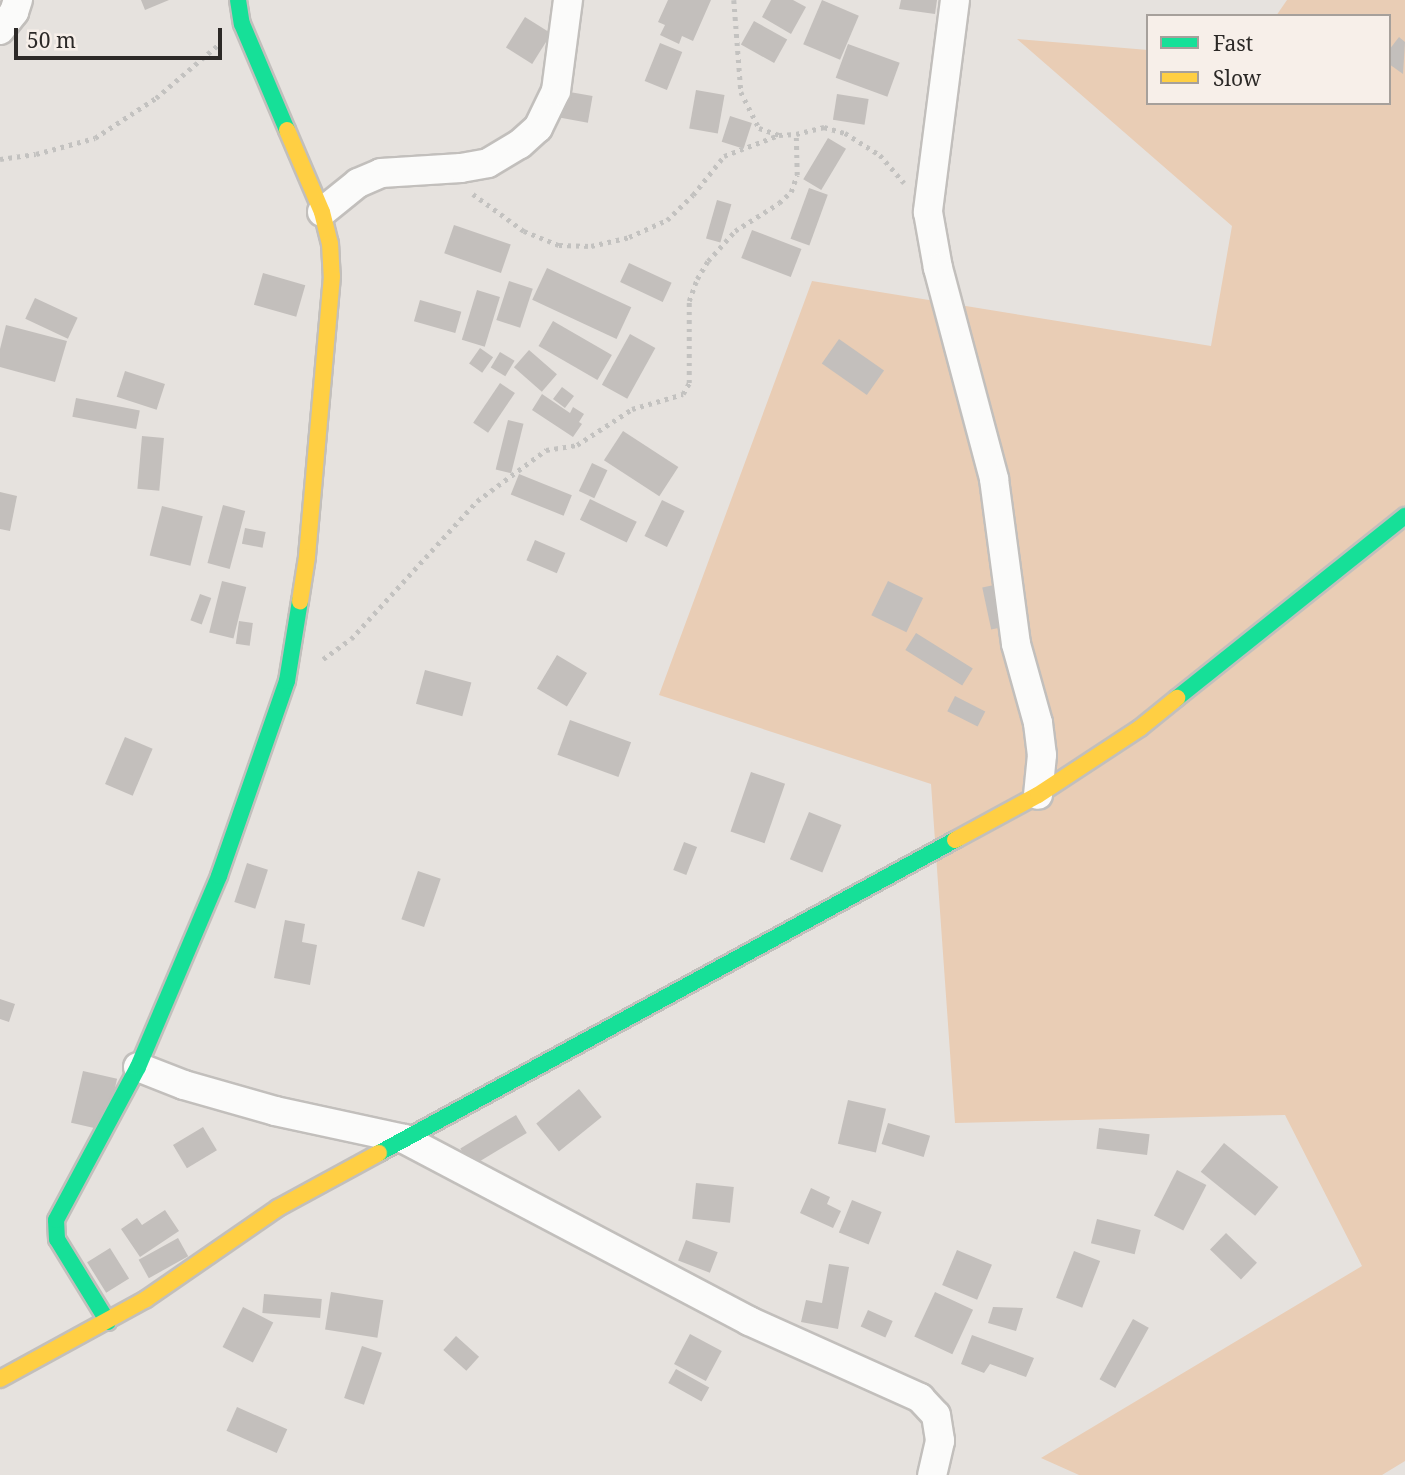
<!DOCTYPE html>
<style>
body{margin:0}
#map{position:relative;width:1405px;height:1475px;overflow:hidden;background:#e6e2de;font-family:"Noto Serif",serif}
div>[style]{position:absolute}
[style*='--x']{left:calc(var(--x)*1px);top:calc(var(--y)*1px);width:calc(var(--w)*1px);rotate:calc(var(--a)*1deg)}
.green>*{inset:0;background:#e9cdb5}
.building>*{inset:0;background:#c3bfbc;transform-origin:0 0}
.path>*{height:4.5px;margin-top:-2.25px;transform-origin:0;background:repeating-linear-gradient(90deg,#c3c2c0 0 3.5px,transparent 0 8.5px)}
.roads{filter:drop-shadow(2px 0 #c2bfbc) drop-shadow(-2px 0 #c2bfbc) drop-shadow(0 2px #c2bfbc) drop-shadow(0 -2px #c2bfbc)}
.street>*{height:28px;margin:-14px;padding:0 14px;transform-origin:14px;border-radius:14px;background:#fbfbfa}
.fast>*{height:16px;margin:-8px;padding:0 8px;transform-origin:8px;border-radius:8px;background:#16e098}
.slow>*{height:16px;margin:-8px;padding:0 8px;transform-origin:8px;border-radius:8px;background:#ffcf43}
span{translate:-50% -50%;white-space:nowrap;text-align:center;line-height:1.15;-webkit-text-stroke:7px #f7efe9;paint-order:stroke}
.legend{position:absolute;left:1146px;top:14px;width:245px;height:91px;box-sizing:border-box;background:#f7efe9;border:2px solid #a6a09b;margin:0;padding:9px 12px;list-style:none;font-size:21px;color:#2c2927}
.legend li{display:flex;align-items:center;gap:14px;height:35px}
.legend b{width:35px;border:2px solid #a6a09b}
.scale{position:absolute;left:14px;top:28px;width:208px;height:32px;box-sizing:border-box;border:4px solid #2c2927;border-top:0;padding-left:9px;font-size:21px;line-height:24px;white-space:nowrap;color:#2c2927;-webkit-text-stroke:5px #f7efe9;paint-order:stroke}
</style>
<div id="map">
<div class="green">
<div style="clip-path:polygon(1287px 0,1405px 0,1405px 1461px,1382px 1475px,1079px 1475px,1041px 1458px,1362px 1266px,1285px 1115px,955px 1123px,931px 784px,659px 695px,812px 281px,1211px 346px,1232px 226px,1017px 39px,1148px 50px,1148px 103px,1389px 103px,1389px 16px,1276px 16px)"></div>
</div>
<div class="building">
<div style="clip-path:polygon(141px 0,169px 0,145px 10px)"></div>
<div style="clip-path:polygon(668px 0,711px 0,693px 41px,682px 36px,679px 44px,660px 35px,665px 25px,658px 22px)"></div>
<div style="clip-path:polygon(771px 0,793px 0,806px 7px,791px 34px,762px 17px)"></div>
<div style="left:822px;top:0;width:40px;height:48px;rotate:23deg"></div>
<div style="clip-path:polygon(901px 0,937px 0,935px 14px,899px 9px)"></div>
<div style="left:525px;top:17px;width:31px;height:36px;rotate:32deg"></div>
<div style="left:754px;top:21px;width:38px;height:27px;rotate:29deg"></div>
<div style="clip-path:polygon(1399px 37px,1405px 42px,1403px 74px,1389px 64px,1389px 50px)"></div>
<div style="left:660px;top:43px;width:24px;height:41px;rotate:22deg"></div>
<div style="left:848px;top:44px;width:55px;height:36px;rotate:20deg"></div>
<div style="left:696px;top:90px;width:29px;height:39px;rotate:10deg"></div>
<div style="left:564px;top:91px;width:29px;height:27px;rotate:10deg"></div>
<div style="left:837px;top:94px;width:32px;height:26px;rotate:9deg"></div>
<div style="left:730px;top:116px;width:23px;height:27px;rotate:18deg"></div>
<div style="left:828px;top:138px;width:21px;height:48px;rotate:31deg"></div>
<div style="left:809px;top:188px;width:20px;height:54px;rotate:20deg"></div>
<div style="left:717px;top:200px;width:15px;height:40px;rotate:16deg"></div>
<div style="left:454px;top:225px;width:60px;height:30px;rotate:19deg"></div>
<div style="left:752px;top:230px;width:53px;height:30px;rotate:21deg"></div>
<div style="left:629px;top:263px;width:47px;height:21px;rotate:25deg"></div>
<div style="left:547px;top:268px;width:93px;height:35px;rotate:25deg"></div>
<div style="left:263px;top:273px;width:44px;height:33px;rotate:16deg"></div>
<div style="left:509px;top:281px;width:25px;height:41px;rotate:18deg"></div>
<div style="left:477px;top:290px;width:24px;height:52px;rotate:17deg"></div>
<div style="left:35px;top:298px;width:47px;height:23px;rotate:25deg"></div>
<div style="left:420px;top:300px;width:43px;height:22px;rotate:16deg"></div>
<div style="left:553px;top:321px;width:68px;height:29px;rotate:30deg"></div>
<div style="clip-path:polygon(6px 325px,67px 341px,55px 382px,0 367px,0 349px)"></div>
<div style="left:630px;top:334px;width:29px;height:58px;rotate:29deg"></div>
<div style="left:839px;top:339px;width:55px;height:30px;rotate:35deg"></div>
<div style="left:480px;top:348px;width:16px;height:19px;rotate:35deg"></div>
<div style="left:529px;top:350px;width:37px;height:23px;rotate:41deg"></div>
<div style="left:500px;top:352px;width:17px;height:18px;rotate:31deg"></div>
<div style="left:125px;top:371px;width:42px;height:27px;rotate:18deg"></div>
<div style="left:500px;top:383px;width:18px;height:48px;rotate:34deg"></div>
<div style="left:562px;top:387px;width:15px;height:15px;rotate:37deg"></div>
<div style="clip-path:polygon(542px 394px,570px 413px,573px 407px,584px 414px,579px 422px,582px 424px,573px 437px,532px 410px)"></div>
<div style="left:76px;top:398px;width:65px;height:19px;rotate:11deg"></div>
<div style="left:508px;top:420px;width:16px;height:51px;rotate:14deg"></div>
<div style="left:623px;top:431px;width:66px;height:35px;rotate:33deg"></div>
<div style="left:142px;top:436px;width:22px;height:53px;rotate:5deg"></div>
<div style="left:592px;top:463px;width:17px;height:31px;rotate:25deg"></div>
<div style="left:519px;top:474px;width:57px;height:22px;rotate:22deg"></div>
<div style="clip-path:polygon(0 492px,17px 496px,10px 531px,0 529px)"></div>
<div style="left:590px;top:499px;width:52px;height:23px;rotate:26deg"></div>
<div style="left:662px;top:500px;width:25px;height:40px;rotate:26deg"></div>
<div style="left:223px;top:505px;width:23px;height:60px;rotate:15deg"></div>
<div style="left:162px;top:506px;width:42px;height:51px;rotate:14deg"></div>
<div style="left:245px;top:528px;width:21px;height:16px;rotate:11deg"></div>
<div style="left:535px;top:540px;width:33px;height:22px;rotate:23deg"></div>
<div style="left:222px;top:581px;width:25px;height:53px;rotate:14deg"></div>
<div style="left:888px;top:581px;width:39px;height:38px;rotate:26deg"></div>
<div style="left:994px;top:585px;width:43px;height:12px;rotate:78deg"></div>
<div style="left:200px;top:594px;width:12px;height:28px;rotate:20deg"></div>
<div style="left:239px;top:621px;width:14px;height:23px;rotate:8deg"></div>
<div style="left:916px;top:633px;width:67px;height:20px;rotate:32deg"></div>
<div style="left:557px;top:655px;width:35px;height:39px;rotate:31deg"></div>
<div style="left:425px;top:670px;width:48px;height:35px;rotate:15deg"></div>
<div style="left:955px;top:696px;width:34px;height:17px;rotate:27deg"></div>
<div style="left:570px;top:720px;width:65px;height:37px;rotate:20deg"></div>
<div style="left:125px;top:737px;width:30px;height:51px;rotate:23deg"></div>
<div style="left:751px;top:772px;width:36px;height:63px;rotate:19deg"></div>
<div style="left:809px;top:812px;width:35px;height:51px;rotate:22deg"></div>
<div style="left:684px;top:842px;width:14px;height:30px;rotate:21deg"></div>
<div style="left:247px;top:863px;width:22px;height:41px;rotate:18deg"></div>
<div style="left:418px;top:871px;width:24px;height:51px;rotate:19deg"></div>
<div style="clip-path:polygon(285px 920px,305px 924px,302px 942px,317px 945px,310px 985px,274px 978px)"></div>
<div style="clip-path:polygon(0 999px,15px 1004px,9px 1022px,0 1019px)"></div>
<div style="left:83px;top:1071px;width:35px;height:53px;rotate:13deg"></div>
<div style="left:579px;top:1089px;width:36px;height:55px;rotate:51deg"></div>
<div style="left:848px;top:1100px;width:39px;height:45px;rotate:13deg"></div>
<div style="left:516px;top:1115px;width:21px;height:65px;rotate:59deg"></div>
<div style="left:888px;top:1123px;width:44px;height:22px;rotate:17deg"></div>
<div style="left:203px;top:1127px;width:27px;height:35px;rotate:59deg"></div>
<div style="left:1099px;top:1128px;width:51px;height:21px;rotate:7deg"></div>
<div style="left:1224px;top:1143px;width:70px;height:37px;rotate:39deg"></div>
<div style="left:1177px;top:1170px;width:33px;height:51px;rotate:27deg"></div>
<div style="left:696px;top:1183px;width:38px;height:36px;rotate:6deg"></div>
<div style="clip-path:polygon(811px 1188px,830px 1197px,827px 1204px,841px 1211px,833px 1228px,800px 1213px)"></div>
<div style="left:852px;top:1200px;width:32px;height:35px;rotate:22deg"></div>
<div style="clip-path:polygon(165px 1210px,179px 1231px,140px 1257px,121px 1229px,137px 1218px,142px 1225px)"></div>
<div style="left:1097px;top:1219px;width:45px;height:25px;rotate:14deg"></div>
<div style="left:1226px;top:1233px;width:43px;height:23px;rotate:44deg"></div>
<div style="left:178px;top:1238px;width:21px;height:45px;rotate:61deg"></div>
<div style="left:686px;top:1240px;width:34px;height:22px;rotate:21deg"></div>
<div style="left:110px;top:1248px;width:36px;height:27px;rotate:58deg"></div>
<div style="left:957px;top:1250px;width:38px;height:38px;rotate:23deg"></div>
<div style="left:1074px;top:1251px;width:28px;height:50px;rotate:21deg"></div>
<div style="clip-path:polygon(829px 1264px,849px 1267px,838px 1329px,801px 1322px,806px 1300px,822px 1303px)"></div>
<div style="left:331px;top:1292px;width:53px;height:38px;rotate:9deg"></div>
<div style="left:935px;top:1292px;width:42px;height:49px;rotate:25deg"></div>
<div style="left:264px;top:1294px;width:58px;height:19px;rotate:5deg"></div>
<div style="left:243px;top:1307px;width:34px;height:45px;rotate:27deg"></div>
<div style="clip-path:polygon(993px 1307px,1023px 1308px,1016px 1331px,988px 1323px)"></div>
<div style="left:868px;top:1310px;width:27px;height:18px;rotate:24deg"></div>
<div style="left:1133px;top:1319px;width:18px;height:69px;rotate:29deg"></div>
<div style="left:690px;top:1334px;width:36px;height:34px;rotate:28deg"></div>
<div style="clip-path:polygon(972px 1335px,1034px 1358px,1026px 1377px,990px 1364px,984px 1373px,961px 1364px)"></div>
<div style="left:456px;top:1336px;width:31px;height:19px;rotate:42deg"></div>
<div style="left:362px;top:1346px;width:21px;height:55px;rotate:19deg"></div>
<div style="left:676px;top:1369px;width:38px;height:16px;rotate:29deg"></div>
<div style="left:237px;top:1407px;width:55px;height:26px;rotate:24deg"></div>
</div>
<div class="path">
<div style="--x:734;--y:0;--w:92;--a:85.6"></div>
<div style="--x:741;--y:92;--w:40;--a:63.4"></div>
<div style="--x:759;--y:128;--w:21;--a:19"></div>
<div style="--x:779;--y:135;--w:17;--a:-3"></div>
<div style="--x:796;--y:134;--w:29;--a:-14"></div>
<div style="--x:824;--y:127;--w:22;--a:16"></div>
<div style="--x:845;--y:133;--w:41;--a:32.2"></div>
<div style="--x:880;--y:155;--w:37;--a:49"></div>
<div style="--x:0;--y:159;--w:36;--a:-8"></div>
<div style="--x:36;--y:154;--w:61;--a:-15.2"></div>
<div style="--x:95;--y:138;--w:73;--a:-33.3"></div>
<div style="--x:156;--y:98;--w:82;--a:-40.5"></div>
<div style="--x:473;--y:194;--w:63;--a:36"></div>
<div style="--x:524;--y:231;--w:38;--a:22"></div>
<div style="--x:559;--y:245;--w:32;--a:2"></div>
<div style="--x:591;--y:246;--w:39;--a:-13"></div>
<div style="--x:629;--y:237;--w:42;--a:-24.1"></div>
<div style="--x:667;--y:220;--w:36;--a:-44"></div>
<div style="--x:693;--y:195;--w:50;--a:-51.5"></div>
<div style="--x:724;--y:156;--w:59;--a:-20.9"></div>
<div style="--x:323;--y:659;--w:34;--a:-36"></div>
<div style="--x:351;--y:639;--w:187;--a:-47.6"></div>
<div style="--x:477;--y:501;--w:86;--a:-36.5"></div>
<div style="--x:546;--y:450;--w:31;--a:-9"></div>
<div style="--x:577;--y:445;--w:66;--a:-33.2"></div>
<div style="--x:632;--y:409;--w:53;--a:-16.4"></div>
<div style="--x:683;--y:394;--w:13;--a:-61"></div>
<div style="--x:689;--y:383;--w:82;--a:-90"></div>
<div style="--x:689;--y:301;--w:23;--a:-70"></div>
<div style="--x:697;--y:279;--w:21;--a:-59"></div>
<div style="--x:708;--y:261;--w:40;--a:-48"></div>
<div style="--x:735;--y:231;--w:52;--a:-32.5"></div>
<div style="--x:779;--y:203;--w:16;--a:-43"></div>
<div style="--x:791;--y:192;--w:18;--a:-71"></div>
<div style="--x:797;--y:175;--w:41;--a:-91.4"></div>
</div>
<div class="roads">
<div class="street">
<div style="--x:955;--y:0;--w:214;--a:97.3"></div>
<div style="--x:928;--y:212;--w:57;--a:79.9"></div>
<div style="--x:938;--y:268;--w:218;--a:75.1"></div>
<div style="--x:994;--y:479;--w:166;--a:82.4"></div>
<div style="--x:1016;--y:644;--w:82;--a:74.4"></div>
<div style="--x:1038;--y:723;--w:32;--a:83"></div>
<div style="--x:1042;--y:755;--w:40;--a:95.7"></div>
<div style="--x:0;--y:30;--w:23;--a:-52"></div>
<div style="--x:14;--y:12;--w:13;--a:-72"></div>
<div style="--x:322;--y:212;--w:46;--a:-38.9"></div>
<div style="--x:358;--y:183;--w:25;--a:-23"></div>
<div style="--x:381;--y:173;--w:80;--a:-3.6"></div>
<div style="--x:461;--y:168;--w:27;--a:-10"></div>
<div style="--x:488;--y:163;--w:37;--a:-31"></div>
<div style="--x:520;--y:144;--w:24;--a:-42"></div>
<div style="--x:538;--y:128;--w:41;--a:-64.1"></div>
<div style="--x:556;--y:91;--w:92;--a:-82.5"></div>
<div style="--x:138;--y:1067;--w:49;--a:21.4"></div>
<div style="--x:184;--y:1085;--w:95;--a:15.9"></div>
<div style="--x:275;--y:1111;--w:132;--a:12.2"></div>
<div style="--x:404;--y:1139;--w:390;--a:27.8"></div>
<div style="--x:749;--y:1321;--w:188;--a:24.2"></div>
<div style="--x:920;--y:1398;--w:23;--a:47"></div>
<div style="--x:936;--y:1415;--w:26;--a:81"></div>
<div style="--x:940;--y:1441;--w:35;--a:103"></div>
</div>
<div class="fast">
<div style="--x:238;--y:0;--w:24;--a:81"></div>
<div style="--x:242;--y:24;--w:115;--a:67"></div>
<div style="--x:1177;--y:698;--w:292;--a:-38.6"></div>
<div style="--x:379;--y:1153;--w:656;--a:-28.52"></div>
<div style="--x:108;--y:1322;--w:97;--a:-121.6"></div>
<div style="--x:57;--y:1239;--w:19;--a:-93"></div>
<div style="--x:56;--y:1220;--w:174;--a:-61.8"></div>
<div style="--x:138;--y:1067;--w:207;--a:-67"></div>
<div style="--x:219;--y:876;--w:207;--a:-70.8"></div>
<div style="--x:287;--y:681;--w:81;--a:-80.8"></div>
</div>
<div class="slow">
<div style="--x:287;--y:130;--w:89;--a:66.9"></div>
<div style="--x:322;--y:212;--w:32;--a:76"></div>
<div style="--x:330;--y:243;--w:33;--a:87"></div>
<div style="--x:332;--y:276;--w:282;--a:95.1"></div>
<div style="--x:307;--y:557;--w:45;--a:99"></div>
<div style="--x:955;--y:840;--w:94;--a:-28.5"></div>
<div style="--x:1038;--y:795;--w:122;--a:-33.3"></div>
<div style="--x:1140;--y:728;--w:48;--a:-39"></div>
<div style="--x:0;--y:1379;--w:166;--a:-28.7"></div>
<div style="--x:146;--y:1299;--w:160;--a:-34.6"></div>
<div style="--x:278;--y:1208;--w:115;--a:-28.6"></div>
</div>
</div>
<ul class="legend">
<li><b style="height:9px;background:#16e098"></b>Fast</li>
<li><b style="height:9px;background:#ffcf43"></b>Slow</li>
</ul>
<div class="scale">50 m</div>
</div>
